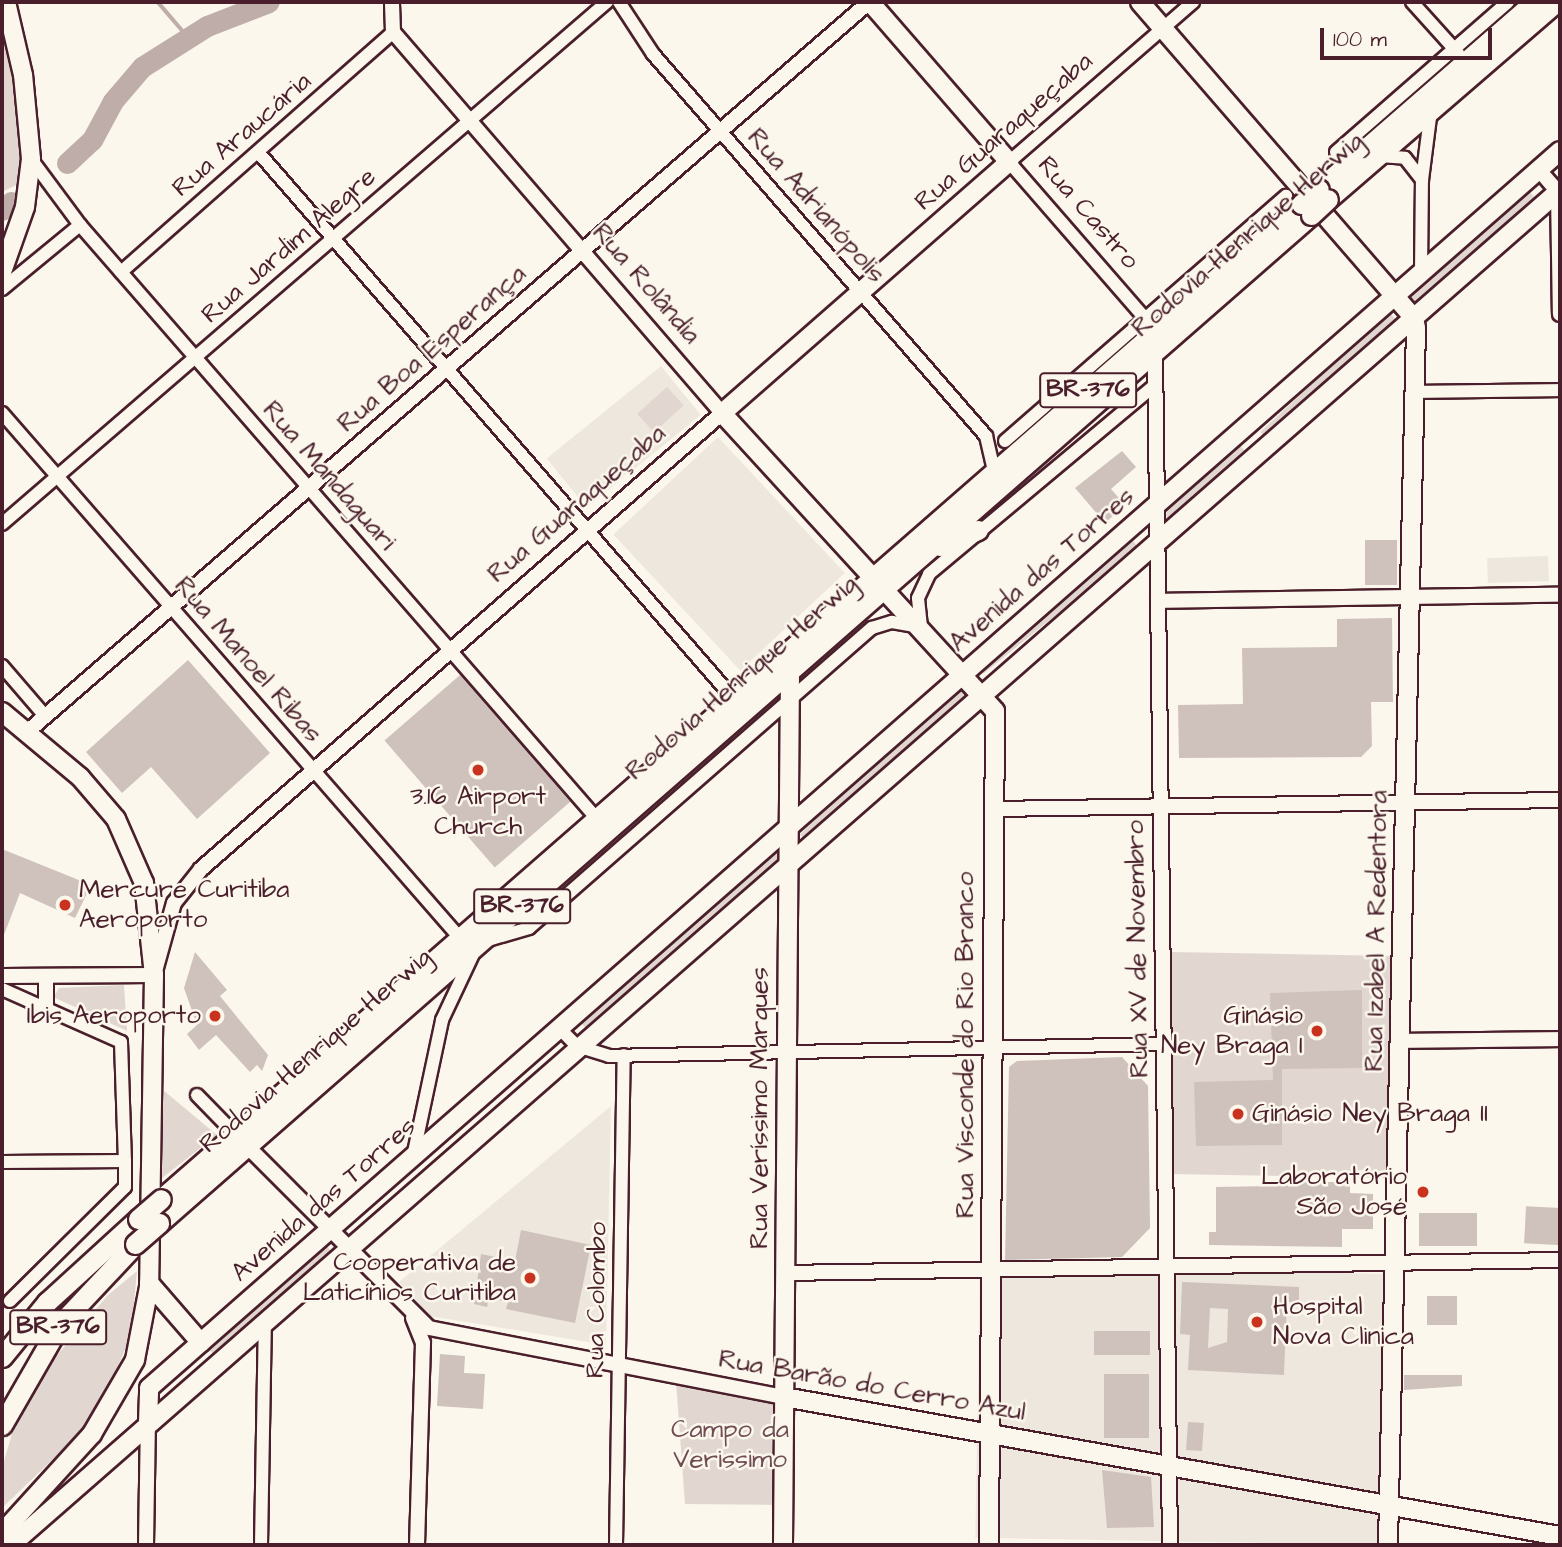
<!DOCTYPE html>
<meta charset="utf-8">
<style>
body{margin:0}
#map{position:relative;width:1562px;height:1547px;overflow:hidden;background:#fbf7ec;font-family:"Architects Daughter",sans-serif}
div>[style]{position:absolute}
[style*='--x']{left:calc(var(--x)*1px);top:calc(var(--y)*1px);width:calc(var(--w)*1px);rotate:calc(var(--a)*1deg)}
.built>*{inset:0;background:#eee7de;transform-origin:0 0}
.green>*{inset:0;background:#e2d7d0;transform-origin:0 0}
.stream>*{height:3.5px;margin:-1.75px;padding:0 1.75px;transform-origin:1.75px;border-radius:1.75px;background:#bfadaa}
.river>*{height:21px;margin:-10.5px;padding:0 10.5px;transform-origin:10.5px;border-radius:10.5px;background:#bfadaa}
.building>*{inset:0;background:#cfc2bc;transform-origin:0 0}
.roads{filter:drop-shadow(2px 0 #4a1f2b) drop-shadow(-2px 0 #4a1f2b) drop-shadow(0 2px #4a1f2b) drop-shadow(0 -2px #4a1f2b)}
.minor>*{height:12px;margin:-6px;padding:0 6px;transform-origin:6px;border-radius:6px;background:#fbf7ec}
.tertiary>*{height:14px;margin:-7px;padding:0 7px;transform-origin:7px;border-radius:7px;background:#fbf7ec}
.secondary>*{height:18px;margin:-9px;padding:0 9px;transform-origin:9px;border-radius:9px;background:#fbf7ec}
.trunk>*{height:19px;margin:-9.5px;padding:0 9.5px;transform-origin:9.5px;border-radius:9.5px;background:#fbf7ec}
.bridges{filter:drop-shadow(2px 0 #4a1f2b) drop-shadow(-2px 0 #4a1f2b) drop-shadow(0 2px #4a1f2b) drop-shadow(0 -2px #4a1f2b)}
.trunk-bridge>*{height:19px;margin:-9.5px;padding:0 9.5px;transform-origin:9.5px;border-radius:9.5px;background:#fbf7ec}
.dots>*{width:19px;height:19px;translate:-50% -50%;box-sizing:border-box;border:4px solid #fbf7ec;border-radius:50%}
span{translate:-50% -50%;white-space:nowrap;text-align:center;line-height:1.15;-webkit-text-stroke:5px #fbf7ec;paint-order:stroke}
.shield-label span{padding:2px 5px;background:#fbf7ec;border:2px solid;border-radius:5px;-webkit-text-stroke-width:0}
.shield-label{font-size:24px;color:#4a1f2b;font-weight:700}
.street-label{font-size:26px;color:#4a1f2b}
.poi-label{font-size:26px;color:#4a1f2b}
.left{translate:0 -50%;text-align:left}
.right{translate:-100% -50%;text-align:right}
.park-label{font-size:26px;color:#704d54}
.frame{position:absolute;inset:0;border:4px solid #4a1f2b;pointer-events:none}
.scale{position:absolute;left:1320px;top:28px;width:172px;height:32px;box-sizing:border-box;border:4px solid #4a1f2b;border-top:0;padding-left:9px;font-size:21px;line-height:24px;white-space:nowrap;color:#4a1f2b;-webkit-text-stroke:5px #fbf7ec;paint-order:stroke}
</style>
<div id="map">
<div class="built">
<div style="left:661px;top:366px;width:63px;height:147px;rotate:51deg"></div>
<div style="left:718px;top:437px;width:186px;height:143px;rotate:47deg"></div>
<div style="left:1548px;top:556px;width:25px;height:61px;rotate:88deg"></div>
<div style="clip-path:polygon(611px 1106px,606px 1345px,430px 1316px,399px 1282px)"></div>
<div style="left:1387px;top:1274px;width:271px;height:407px;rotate:91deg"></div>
</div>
<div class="green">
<div style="clip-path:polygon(2px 17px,26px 156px,16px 185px,2px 192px)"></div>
<div style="left:1527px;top:189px;width:18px;height:164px;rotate:47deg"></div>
<div style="left:1389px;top:312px;width:18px;height:176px;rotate:47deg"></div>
<div style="left:667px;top:387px;width:25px;height:40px;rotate:48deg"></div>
<div style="clip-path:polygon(1239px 444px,1249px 456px,1167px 527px,1166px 506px)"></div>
<div style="left:1130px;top:537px;width:14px;height:200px;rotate:51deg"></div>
<div style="left:962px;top:683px;width:16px;height:222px;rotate:47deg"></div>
<div style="clip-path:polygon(778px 844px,785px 860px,586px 1029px,579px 1020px)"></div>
<div style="left:1396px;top:956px;width:222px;height:225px;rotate:91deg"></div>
<div style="clip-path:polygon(124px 985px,127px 1031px,53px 997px,59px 988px)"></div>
<div style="clip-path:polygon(163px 1090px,217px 1135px,162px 1178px)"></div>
<div style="left:323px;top:1242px;width:16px;height:157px;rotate:47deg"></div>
<div style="clip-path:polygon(137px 1271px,131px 1335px,102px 1404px,74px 1439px,2px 1508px,2px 1468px,12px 1434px,53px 1360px,108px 1295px)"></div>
<div style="clip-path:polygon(676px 1382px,779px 1401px,780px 1505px,685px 1504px)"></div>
</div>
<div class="stream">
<div style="--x:158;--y:2;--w:46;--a:49.4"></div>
</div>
<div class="river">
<div style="--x:67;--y:163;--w:34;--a:-43"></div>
<div style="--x:92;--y:140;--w:44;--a:-61.7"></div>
<div style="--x:113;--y:101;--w:45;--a:-49.5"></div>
<div style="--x:142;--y:67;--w:77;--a:-32.2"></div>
<div style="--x:207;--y:26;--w:66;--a:-21.2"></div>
<div style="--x:2;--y:210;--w:12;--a:-42"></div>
</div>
<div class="building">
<div style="clip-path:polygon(1122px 451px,1136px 467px,1111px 489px,1125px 505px,1105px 523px,1075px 488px)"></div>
<div style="left:1365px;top:540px;width:32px;height:45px"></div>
<div style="clip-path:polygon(1392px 618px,1393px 702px,1371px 702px,1372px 746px,1361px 757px,1179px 758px,1178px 705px,1243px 704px,1242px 648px,1337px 647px,1337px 619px)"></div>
<div style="clip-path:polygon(188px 660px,270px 753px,197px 819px,151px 767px,122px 793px,86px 752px)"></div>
<div style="left:460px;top:675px;width:168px;height:100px;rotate:49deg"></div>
<div style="clip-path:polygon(2px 849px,91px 885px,75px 918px,20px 893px,2px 940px)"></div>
<div style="clip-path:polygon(195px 952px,227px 990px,220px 996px,268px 1055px,262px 1071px,257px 1065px,250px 1072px,216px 1035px,199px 1050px,187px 1034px,197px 1025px,184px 988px)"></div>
<div style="clip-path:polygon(1362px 990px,1362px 1068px,1282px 1069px,1282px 1145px,1196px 1146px,1194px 1082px,1273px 1080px,1270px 993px)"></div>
<div style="clip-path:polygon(1122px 1057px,1148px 1086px,1150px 1228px,1122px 1257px,1005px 1260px,1009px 1067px,1017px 1061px)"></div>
<div style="clip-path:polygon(1274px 1182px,1350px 1182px,1350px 1193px,1373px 1194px,1373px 1229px,1342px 1229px,1342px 1247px,1209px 1245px,1209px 1232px,1216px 1232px,1216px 1187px,1274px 1186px)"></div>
<div style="left:1560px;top:1208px;width:37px;height:34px;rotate:93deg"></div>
<div style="left:1419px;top:1213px;width:58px;height:33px"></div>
<div style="clip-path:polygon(521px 1230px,591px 1245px,575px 1323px,506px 1309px,508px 1302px,489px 1298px,487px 1307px,474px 1304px,481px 1254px,515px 1261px)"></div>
<div style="clip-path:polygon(evenodd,1182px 1282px,1299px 1287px,1299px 1302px,1287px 1302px,1284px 1375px,1188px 1370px,1190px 1335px,1180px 1334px,1182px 1282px,1210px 1308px,1228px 1309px,1227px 1342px,1208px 1348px,1210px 1308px)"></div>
<div style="left:1427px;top:1296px;width:30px;height:29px"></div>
<div style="left:1150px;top:1331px;width:24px;height:56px;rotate:90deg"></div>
<div style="clip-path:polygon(440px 1354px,465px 1356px,464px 1373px,485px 1374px,483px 1409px,437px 1406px)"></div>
<div style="left:1104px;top:1374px;width:45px;height:64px"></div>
<div style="clip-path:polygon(1404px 1375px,1462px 1375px,1462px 1386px,1404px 1390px)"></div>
<div style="left:1188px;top:1422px;width:16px;height:28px;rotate:4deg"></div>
<div style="clip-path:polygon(1102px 1470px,1151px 1477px,1154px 1527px,1107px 1528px)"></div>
</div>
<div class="roads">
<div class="minor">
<div style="--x:619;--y:2;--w:62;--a:56.8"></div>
<div style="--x:653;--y:54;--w:507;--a:48.92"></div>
<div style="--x:986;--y:436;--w:37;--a:77"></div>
<div style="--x:1412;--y:2;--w:69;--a:48"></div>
<div style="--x:258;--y:152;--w:725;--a:48.97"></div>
<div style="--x:1336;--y:152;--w:228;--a:-41.1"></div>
<div style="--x:1379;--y:156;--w:26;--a:4"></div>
<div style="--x:1405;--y:158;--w:28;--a:52"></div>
<div style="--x:31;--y:159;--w:82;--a:53.4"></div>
<div style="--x:80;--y:225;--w:787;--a:48.96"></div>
<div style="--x:121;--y:272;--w:363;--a:-41.4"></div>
<div style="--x:1421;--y:272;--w:92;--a:-89.4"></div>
<div style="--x:1422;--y:180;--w:71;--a:-82.7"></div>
<div style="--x:2;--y:289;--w:101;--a:-39.4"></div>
<div style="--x:1156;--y:331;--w:224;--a:-131"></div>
<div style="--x:1009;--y:162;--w:244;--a:-41"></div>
<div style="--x:1416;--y:392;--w:144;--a:-0.8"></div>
<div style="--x:2;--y:413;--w:697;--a:48.9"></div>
<div style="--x:1005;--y:441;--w:373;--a:-41.1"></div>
<div style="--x:2;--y:524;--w:799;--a:-40.79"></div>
<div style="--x:2;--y:666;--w:66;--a:49.3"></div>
<div style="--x:488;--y:940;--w:43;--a:-16.3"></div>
<div style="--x:529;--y:928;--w:456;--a:-41.2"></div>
<div style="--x:872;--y:628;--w:21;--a:-17"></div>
<div style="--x:892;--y:622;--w:29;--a:10"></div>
<div style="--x:921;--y:627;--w:29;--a:-96"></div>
<div style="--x:918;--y:598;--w:26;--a:-65"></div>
<div style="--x:929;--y:574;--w:296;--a:-39.9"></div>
<div style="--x:2;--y:989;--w:130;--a:24"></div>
<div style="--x:121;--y:1042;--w:119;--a:88.1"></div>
<div style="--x:125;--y:1161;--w:26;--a:90"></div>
<div style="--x:125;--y:1187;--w:162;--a:135.3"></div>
<div style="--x:559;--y:1028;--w:25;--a:45"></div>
<div style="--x:577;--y:1046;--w:34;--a:17"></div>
<div style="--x:609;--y:1056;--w:555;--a:-1.24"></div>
<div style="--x:197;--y:1095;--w:54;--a:45.7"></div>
<div style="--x:413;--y:1157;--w:140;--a:-78"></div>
<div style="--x:442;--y:1020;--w:73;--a:-64.8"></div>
<div style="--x:2;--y:1162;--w:123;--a:-0.5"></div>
<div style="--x:261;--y:1545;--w:225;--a:-89"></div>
<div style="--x:616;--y:1545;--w:490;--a:-89.1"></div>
</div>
<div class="tertiary">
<div style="--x:1539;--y:170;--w:29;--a:49"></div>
<div style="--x:1558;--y:192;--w:122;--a:89.1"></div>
<div style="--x:1155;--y:352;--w:1193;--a:89.28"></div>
<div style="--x:1158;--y:601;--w:402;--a:-0.9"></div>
<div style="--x:27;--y:732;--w:1114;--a:-40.92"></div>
<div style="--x:994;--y:809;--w:566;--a:-0.91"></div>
<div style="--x:2;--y:976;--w:152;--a:-0.4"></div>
<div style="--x:154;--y:975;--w:75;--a:-74.5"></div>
<div style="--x:174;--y:903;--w:43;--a:-51.5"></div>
<div style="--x:201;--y:869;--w:692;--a:-41.19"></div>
<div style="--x:722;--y:413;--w:503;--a:-130.81"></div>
<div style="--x:393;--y:32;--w:30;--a:-92"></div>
<div style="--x:46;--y:1008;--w:32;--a:-90"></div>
<div style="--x:1400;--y:1041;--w:160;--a:-0.7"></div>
<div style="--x:247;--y:1146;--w:257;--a:45"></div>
<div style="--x:429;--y:1328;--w:362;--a:11"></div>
<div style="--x:785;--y:1273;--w:775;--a:-0.96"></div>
<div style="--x:413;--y:1318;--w:27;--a:68"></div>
<div style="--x:423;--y:1343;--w:202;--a:91.7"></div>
<div style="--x:146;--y:1545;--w:123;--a:-89.1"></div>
</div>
<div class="secondary">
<div style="--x:870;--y:2;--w:212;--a:49"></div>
<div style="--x:1009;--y:162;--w:381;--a:138.8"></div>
<div style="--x:722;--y:413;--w:404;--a:47.5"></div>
<div style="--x:995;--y:711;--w:834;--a:90.41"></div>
<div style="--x:1140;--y:2;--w:418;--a:49.1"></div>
<div style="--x:1414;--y:318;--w:10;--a:79"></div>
<div style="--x:1416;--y:328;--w:1217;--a:91.32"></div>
<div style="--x:2;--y:272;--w:69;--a:-70.5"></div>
<div style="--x:25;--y:207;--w:48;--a:-82.9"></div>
<div style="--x:31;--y:159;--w:84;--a:-95.4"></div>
<div style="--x:23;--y:75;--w:75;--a:-103.1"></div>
<div style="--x:2;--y:712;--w:102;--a:39.8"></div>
<div style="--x:80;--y:777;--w:55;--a:49.4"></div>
<div style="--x:116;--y:819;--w:70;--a:66.4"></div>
<div style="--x:144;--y:883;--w:93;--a:83.8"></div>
<div style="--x:154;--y:975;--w:312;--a:90.9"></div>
<div style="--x:149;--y:1287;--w:74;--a:100.9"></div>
<div style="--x:135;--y:1360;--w:86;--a:120.2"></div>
<div style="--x:92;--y:1434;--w:134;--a:132.3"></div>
<div style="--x:149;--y:1283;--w:79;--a:49.1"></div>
<div style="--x:784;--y:1397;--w:788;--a:10.16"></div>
<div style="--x:148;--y:1422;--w:34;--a:-88"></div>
<div style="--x:149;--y:1388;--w:1876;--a:-41.24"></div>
<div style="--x:11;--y:1545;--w:2058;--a:-41.18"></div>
<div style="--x:783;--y:1545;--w:874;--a:-89.54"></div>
</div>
<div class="trunk">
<div style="--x:1319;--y:189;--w:285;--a:-41"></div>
<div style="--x:1328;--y:199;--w:301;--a:-40.8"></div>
<div style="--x:940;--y:546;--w:41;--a:-22.8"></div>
<div style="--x:161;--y:1199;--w:1513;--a:-41.11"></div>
<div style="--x:159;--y:1223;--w:1531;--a:-41.19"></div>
<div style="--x:2;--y:1357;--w:71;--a:-50.7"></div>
<div style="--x:47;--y:1302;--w:123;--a:-42.4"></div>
<div style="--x:2;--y:1425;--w:116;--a:-60.1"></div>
<div style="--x:60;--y:1324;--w:110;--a:-46.8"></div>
</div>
</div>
<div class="bridges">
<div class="trunk-bridge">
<div style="--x:1301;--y:204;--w:23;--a:-40"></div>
<div style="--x:1311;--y:215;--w:23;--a:-43"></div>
<div style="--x:138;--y:1219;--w:30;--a:-41"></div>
<div style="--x:135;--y:1244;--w:32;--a:-41"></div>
</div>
</div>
<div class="dots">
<div style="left:478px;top:770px;background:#c8321e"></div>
<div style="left:65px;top:905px;background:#c8321e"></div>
<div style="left:215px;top:1016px;background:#c8321e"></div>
<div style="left:1317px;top:1031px;background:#c8321e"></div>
<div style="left:1238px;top:1114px;background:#c8321e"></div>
<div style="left:1423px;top:1192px;background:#c8321e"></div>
<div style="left:530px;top:1278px;background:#c8321e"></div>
<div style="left:1257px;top:1322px;background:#c8321e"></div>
</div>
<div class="shield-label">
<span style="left:1088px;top:390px">BR-376</span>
<span style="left:522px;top:906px">BR-376</span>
<span style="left:58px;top:1327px">BR-376</span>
</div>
<div class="street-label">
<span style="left:1004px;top:132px;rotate:-41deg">Rua Guaraqueçaba</span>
<span style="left:242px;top:135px;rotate:-41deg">Rua Araucária</span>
<span style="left:816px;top:206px;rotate:49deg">Rua Adrianópolis</span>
<span style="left:1088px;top:213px;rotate:49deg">Rua Castro</span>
<span style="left:1248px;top:235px;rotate:-41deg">Rodovia Henrique Herwig</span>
<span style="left:289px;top:246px;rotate:-41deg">Rua Jardim Alegre</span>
<span style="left:646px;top:284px;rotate:49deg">Rua Rolândia</span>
<span style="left:432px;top:349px;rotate:-41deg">Rua Boa Esperança</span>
<span style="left:329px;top:476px;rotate:49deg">Rua Mandaguari</span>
<span style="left:577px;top:504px;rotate:-41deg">Rua Guaraqueçaba</span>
<span style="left:1042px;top:570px;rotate:-41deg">Avenida das Torres</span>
<span style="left:248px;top:660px;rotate:49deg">Rua Manoel Ribas</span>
<span style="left:742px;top:678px;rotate:-41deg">Rodovia Henrique Herwig</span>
<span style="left:1377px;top:931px;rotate:-89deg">Rua Izabel A Redentora</span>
<span style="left:1138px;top:949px;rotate:-91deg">Rua XV de Novembro</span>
<span style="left:966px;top:1045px;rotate:-90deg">Rua Visconde do Rio Branco</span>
<span style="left:316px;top:1051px;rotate:-41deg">Rodovia Henrique Herwig</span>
<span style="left:760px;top:1108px;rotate:-90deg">Rua Veríssimo Marques</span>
<span style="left:324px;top:1200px;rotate:-41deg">Avenida das Torres</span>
<span style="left:597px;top:1300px;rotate:-89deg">Rua Colombo</span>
<span style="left:872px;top:1386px;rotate:10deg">Rua Barão do Cerro Azul</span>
</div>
<div class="poi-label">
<span style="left:478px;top:812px">3.16 Airport<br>Church</span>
<span class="left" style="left:79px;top:905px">Mercure Curitiba<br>Aeroporto</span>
<span class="right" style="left:201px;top:1016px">Ibis Aeroporto</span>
<span class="right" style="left:1303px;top:1031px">Ginásio<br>Ney Braga I</span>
<span class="left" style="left:1252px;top:1114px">Ginásio Ney Braga II</span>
<span class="right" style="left:1407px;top:1192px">Laboratório<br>São José</span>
<span class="right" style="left:516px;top:1278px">Cooperativa de<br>Laticínios Curitiba</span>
<span class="left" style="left:1273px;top:1322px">Hospital<br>Nova Clinica</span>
</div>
<div class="park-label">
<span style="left:730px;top:1445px">Campo da<br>Verissimo</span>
</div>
<div class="frame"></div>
<div class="scale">100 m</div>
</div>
